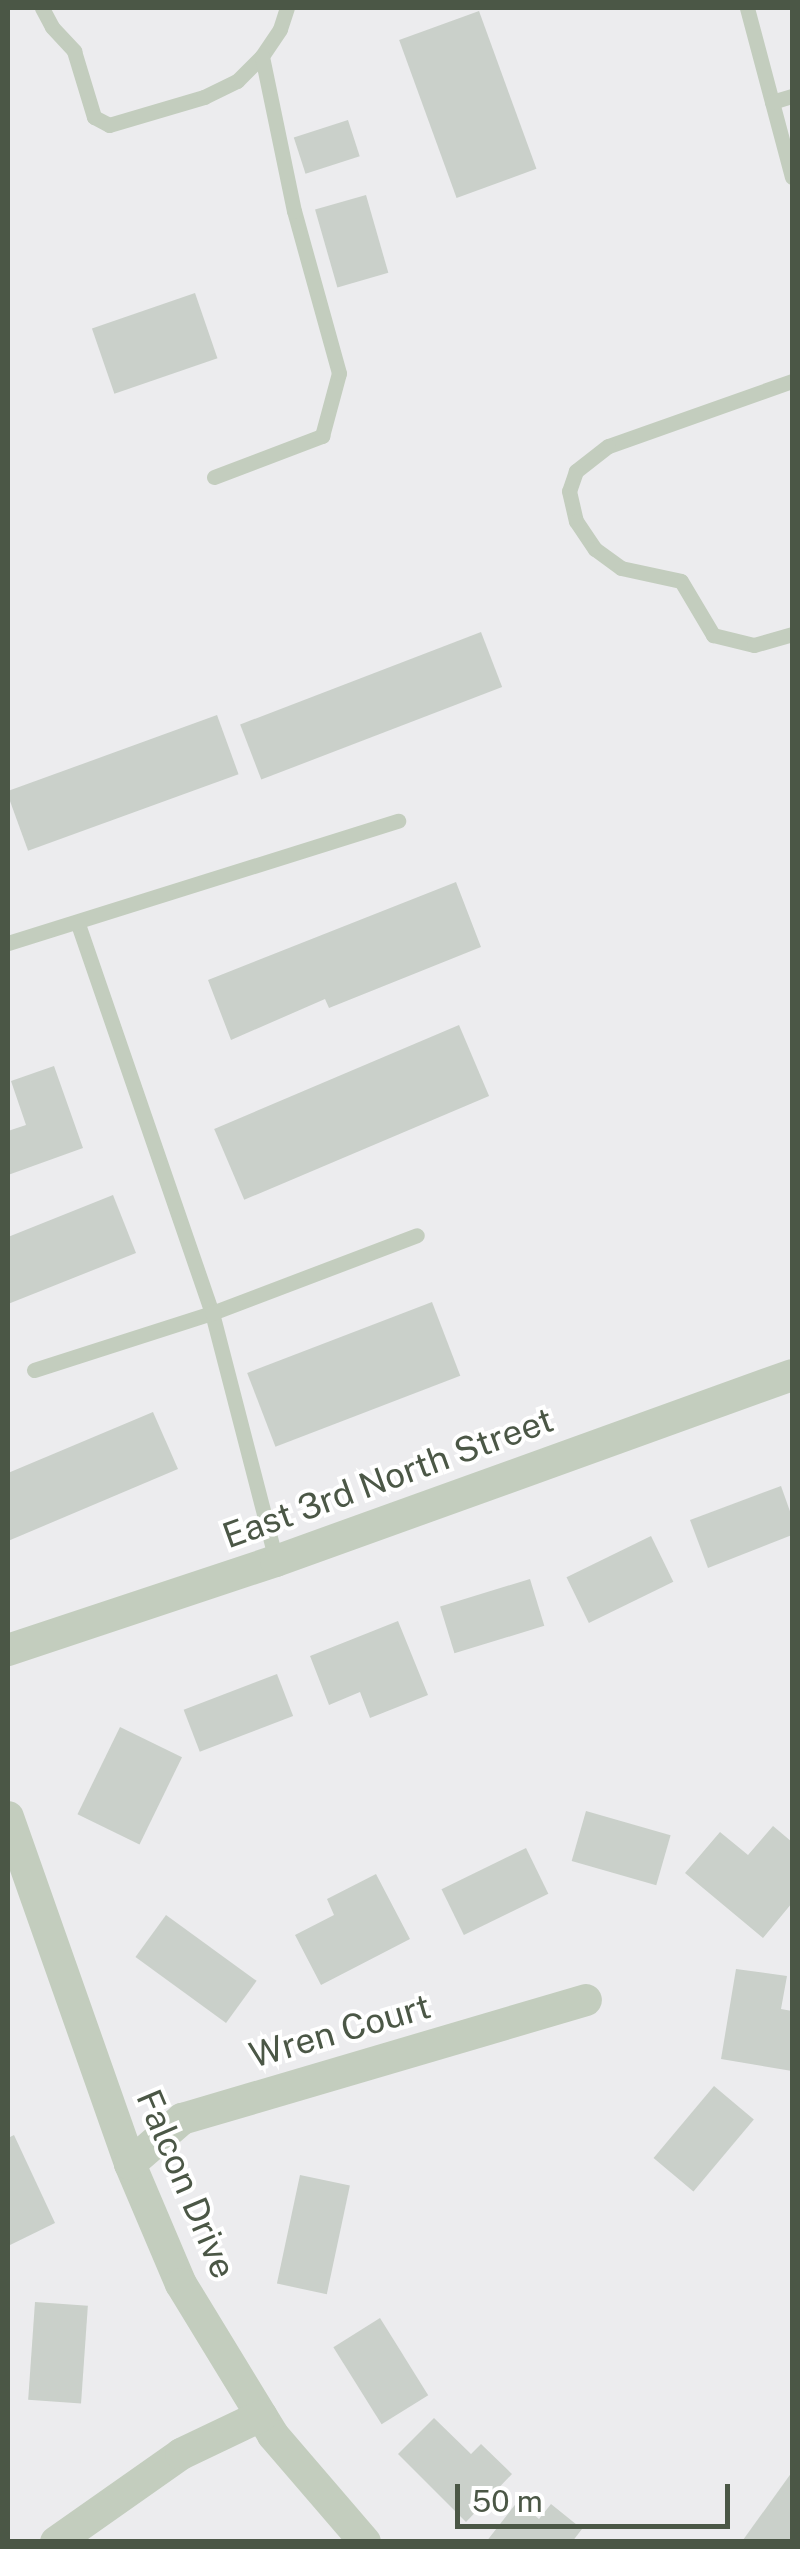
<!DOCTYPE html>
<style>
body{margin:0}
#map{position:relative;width:800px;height:2549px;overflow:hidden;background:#ececee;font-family:"Public Sans",sans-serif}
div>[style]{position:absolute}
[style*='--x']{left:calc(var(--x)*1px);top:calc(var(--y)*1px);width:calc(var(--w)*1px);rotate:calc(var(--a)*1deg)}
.building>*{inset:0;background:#cad0ca;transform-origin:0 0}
.lane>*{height:15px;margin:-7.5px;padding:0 7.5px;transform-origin:7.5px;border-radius:7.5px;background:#c3cdbe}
.street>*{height:32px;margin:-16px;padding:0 16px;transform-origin:16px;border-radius:16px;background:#c3cdbe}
span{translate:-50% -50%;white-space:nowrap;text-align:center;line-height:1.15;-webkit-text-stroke:8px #fff;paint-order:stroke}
.street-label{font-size:35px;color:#4b5746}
.frame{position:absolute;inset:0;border:10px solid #4b5746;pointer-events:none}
.scale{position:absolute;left:455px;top:2484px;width:275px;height:45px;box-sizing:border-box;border:5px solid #4b5746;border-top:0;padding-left:12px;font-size:30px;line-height:35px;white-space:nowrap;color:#4b5746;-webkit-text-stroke:8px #fff;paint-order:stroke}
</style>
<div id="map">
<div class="building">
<div style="left:479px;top:11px;width:168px;height:85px;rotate:70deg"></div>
<div style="left:348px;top:120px;width:38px;height:57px;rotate:72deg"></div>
<div style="left:366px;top:195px;width:81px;height:53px;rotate:74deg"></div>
<div style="left:195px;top:293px;width:69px;height:109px;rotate:71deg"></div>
<div style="left:481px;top:632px;width:59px;height:258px;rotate:69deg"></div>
<div style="left:217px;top:715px;width:63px;height:224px;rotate:70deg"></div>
<div style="clip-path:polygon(456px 882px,481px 947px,329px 1008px,325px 999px,231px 1040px,208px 980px)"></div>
<div style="left:459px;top:1025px;width:77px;height:266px;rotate:67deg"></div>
<div style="clip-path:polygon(54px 1066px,83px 1148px,8px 1175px,8px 1131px,26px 1125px,11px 1081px)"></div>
<div style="clip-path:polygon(113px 1195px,136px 1253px,8px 1304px,8px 1237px)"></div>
<div style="left:432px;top:1302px;width:79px;height:198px;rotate:69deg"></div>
<div style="clip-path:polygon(153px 1412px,178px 1469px,8px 1541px,8px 1473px)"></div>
<div style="clip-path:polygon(781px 1486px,792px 1517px,792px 1535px,708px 1568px,690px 1520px)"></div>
<div style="left:651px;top:1536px;width:51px;height:94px;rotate:64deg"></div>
<div style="left:530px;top:1579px;width:49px;height:94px;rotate:73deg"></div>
<div style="clip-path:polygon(398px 1621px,428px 1695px,370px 1718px,360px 1692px,329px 1705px,310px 1656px)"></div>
<div style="left:277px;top:1674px;width:45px;height:100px;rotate:69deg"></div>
<div style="left:120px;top:1727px;width:69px;height:97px;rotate:26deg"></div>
<div style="left:586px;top:1811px;width:88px;height:52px;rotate:16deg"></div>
<div style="clip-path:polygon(773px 1826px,792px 1842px,792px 1903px,763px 1938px,685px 1873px,720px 1832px,748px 1855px)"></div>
<div style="left:526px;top:1848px;width:51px;height:94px;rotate:64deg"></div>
<div style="clip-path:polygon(376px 1874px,410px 1939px,321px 1985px,295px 1935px,334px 1915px,327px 1899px)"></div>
<div style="left:166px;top:1915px;width:112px;height:52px;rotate:36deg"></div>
<div style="clip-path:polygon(736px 1969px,787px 1976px,781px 2009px,792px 2011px,792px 2071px,721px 2059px)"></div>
<div style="left:714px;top:2086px;width:52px;height:94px;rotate:40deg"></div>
<div style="clip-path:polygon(14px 2135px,55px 2223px,8px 2246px,8px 2138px)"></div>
<div style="left:300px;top:2175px;width:51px;height:111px;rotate:12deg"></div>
<div style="left:35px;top:2302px;width:53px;height:98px;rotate:4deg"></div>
<div style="left:380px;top:2318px;width:91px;height:55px;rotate:58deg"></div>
<div style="clip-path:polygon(434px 2418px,471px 2454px,481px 2444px,512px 2474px,466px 2522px,398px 2454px)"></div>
<div style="clip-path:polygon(792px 2472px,792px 2542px,746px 2542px,743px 2540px)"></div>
<div style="clip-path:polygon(518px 2501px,539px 2519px,551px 2504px,582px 2529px,572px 2542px,486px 2542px)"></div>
</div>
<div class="lane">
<div style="--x:42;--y:8;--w:21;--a:62"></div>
<div style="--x:52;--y:27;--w:33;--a:47"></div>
<div style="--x:74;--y:51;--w:69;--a:73.1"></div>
<div style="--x:94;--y:117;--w:17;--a:28"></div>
<div style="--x:109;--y:125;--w:99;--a:-16.4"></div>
<div style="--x:204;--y:97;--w:37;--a:-26"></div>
<div style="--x:237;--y:81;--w:35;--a:-45"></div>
<div style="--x:262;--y:56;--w:32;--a:-56"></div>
<div style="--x:280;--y:29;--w:22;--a:-72"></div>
<div style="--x:747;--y:8;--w:175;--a:75.1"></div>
<div style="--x:772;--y:102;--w:21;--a:-17"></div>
<div style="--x:792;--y:381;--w:195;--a:160.5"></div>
<div style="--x:608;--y:446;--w:41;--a:142"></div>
<div style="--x:576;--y:471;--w:21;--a:109"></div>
<div style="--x:569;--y:491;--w:31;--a:77"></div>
<div style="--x:576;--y:521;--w:34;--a:56"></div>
<div style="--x:595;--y:549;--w:32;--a:36"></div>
<div style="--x:621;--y:568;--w:61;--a:12.2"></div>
<div style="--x:681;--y:581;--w:63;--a:59.3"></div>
<div style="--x:713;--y:635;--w:42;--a:13.7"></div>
<div style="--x:754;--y:645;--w:40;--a:-16"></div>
<div style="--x:214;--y:477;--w:116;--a:-20.8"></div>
<div style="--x:322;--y:436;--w:65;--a:-74.9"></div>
<div style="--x:339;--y:373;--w:168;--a:-105.5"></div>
<div style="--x:294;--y:211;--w:158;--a:-101.7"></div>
<div style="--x:78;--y:924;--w:411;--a:71"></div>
<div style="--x:212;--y:1313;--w:256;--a:75.5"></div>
<div style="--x:8;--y:943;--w:409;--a:-17.4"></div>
<div style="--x:34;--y:1370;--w:187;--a:-17.8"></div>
<div style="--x:212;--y:1313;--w:219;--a:-20.8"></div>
</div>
<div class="street">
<div style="--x:8;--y:1650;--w:282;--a:-18.4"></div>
<div style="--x:276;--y:1561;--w:548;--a:-19.82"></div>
<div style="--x:8;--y:1817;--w:368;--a:70.6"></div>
<div style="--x:130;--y:2164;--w:130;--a:67"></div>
<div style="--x:181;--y:2284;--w:177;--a:58.6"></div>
<div style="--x:273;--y:2435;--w:141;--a:49.3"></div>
<div style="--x:130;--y:2164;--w:69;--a:-40.9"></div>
<div style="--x:182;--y:2119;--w:421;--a:-16.4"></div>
<div style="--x:56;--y:2542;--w:153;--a:-35.1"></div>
<div style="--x:181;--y:2454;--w:89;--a:-25.4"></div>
</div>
<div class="street-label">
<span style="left:388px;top:1478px;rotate:-20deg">East 3rd North Street</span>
<span style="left:340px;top:2031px;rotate:-16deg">Wren Court</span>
<span style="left:186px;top:2184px;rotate:67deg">Falcon Drive</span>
</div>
<div class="frame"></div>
<div class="scale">50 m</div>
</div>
